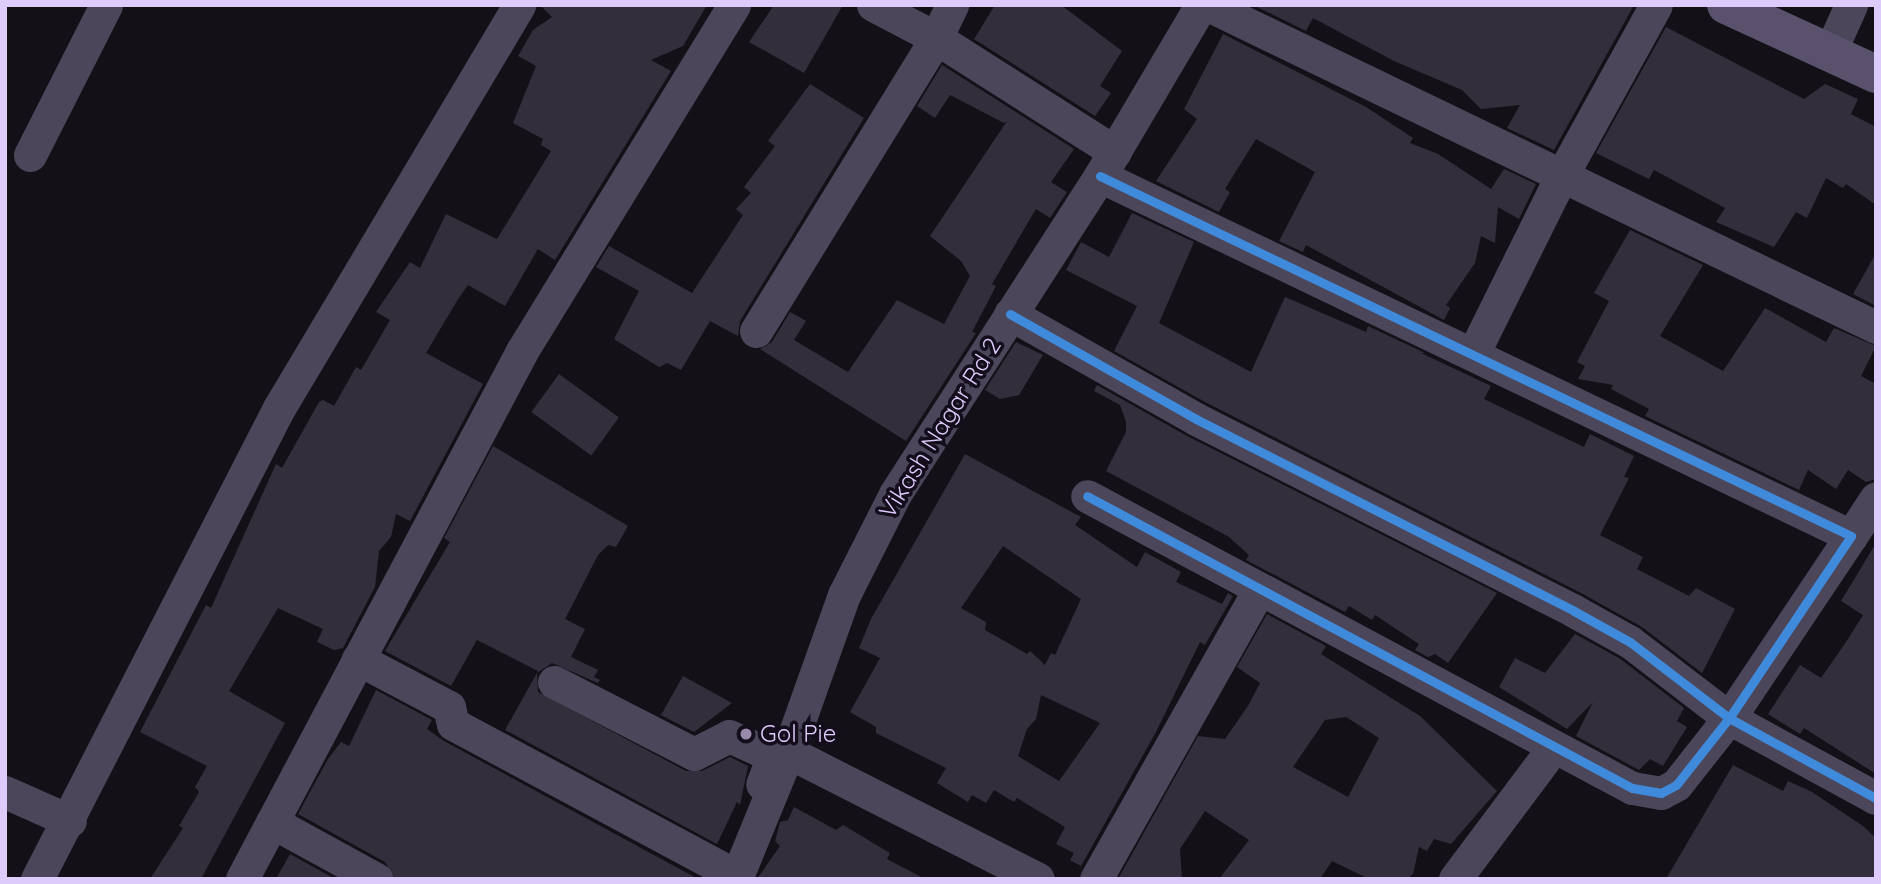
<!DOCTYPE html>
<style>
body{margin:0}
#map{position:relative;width:1881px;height:884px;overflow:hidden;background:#141018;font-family:Quicksand,sans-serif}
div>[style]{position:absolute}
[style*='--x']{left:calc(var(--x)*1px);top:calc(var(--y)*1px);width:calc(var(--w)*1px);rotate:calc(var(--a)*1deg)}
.building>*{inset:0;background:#332e3b;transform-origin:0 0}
.street>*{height:33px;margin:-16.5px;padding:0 16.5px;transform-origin:16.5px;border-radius:16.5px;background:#4b4659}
.secondary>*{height:38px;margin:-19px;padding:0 19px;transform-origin:19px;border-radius:19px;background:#5a526c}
.cycleway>*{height:9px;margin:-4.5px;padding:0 4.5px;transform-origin:4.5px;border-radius:4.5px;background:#408adc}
.dots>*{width:19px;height:19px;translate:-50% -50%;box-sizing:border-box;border:4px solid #130d1c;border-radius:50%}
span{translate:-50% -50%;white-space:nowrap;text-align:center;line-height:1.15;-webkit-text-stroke:7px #130d1c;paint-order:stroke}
.street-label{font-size:24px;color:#ddccfb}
.poi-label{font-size:24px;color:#ddccfb}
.left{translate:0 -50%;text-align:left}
.frame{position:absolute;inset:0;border:7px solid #ddccfb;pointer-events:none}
</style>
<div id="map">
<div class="building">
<div style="clip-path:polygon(540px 5px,707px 5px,683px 46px,651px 60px,671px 71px,555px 260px,538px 249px,505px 306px,468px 285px,458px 299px,426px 353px,483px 384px,410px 521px,396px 514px,391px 537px,379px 551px,375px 587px,343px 648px,334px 650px,317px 642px,323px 629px,278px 608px,229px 691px,285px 723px,201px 879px,150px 879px,183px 828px,179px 826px,199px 792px,195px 787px,207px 766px,140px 732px,206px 605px,211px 608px,276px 464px,282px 468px,319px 402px,323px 400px,334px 406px,356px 367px,361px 370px,390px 320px,376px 312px,410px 262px,420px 268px,446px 214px,497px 239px,551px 151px,541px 145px,543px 139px,513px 123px,536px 66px,518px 56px,533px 30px,552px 17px)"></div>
<div style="clip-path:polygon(774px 5px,843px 5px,804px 73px,749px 42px)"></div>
<div style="clip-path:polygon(995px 5px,1061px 5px,1122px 51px,1100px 86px,1111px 93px,1095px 116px,974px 39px)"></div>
<div style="clip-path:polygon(1253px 5px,1634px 5px,1554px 150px,1507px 128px,1520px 105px,1481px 109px,1462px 90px,1394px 61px,1313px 18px,1306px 31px)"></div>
<div style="clip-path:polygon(1666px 27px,1804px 99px,1825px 84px,1858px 99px,1851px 114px,1876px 127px,1876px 205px,1846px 184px,1843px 188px,1826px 178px,1807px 218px,1796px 212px,1774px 247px,1716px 222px,1725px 208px,1654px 170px,1649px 179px,1596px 153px)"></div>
<div style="clip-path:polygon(1223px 34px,1366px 107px,1413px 138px,1410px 143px,1438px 154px,1491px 189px,1504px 169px,1536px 184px,1519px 219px,1498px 207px,1495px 243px,1481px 236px,1475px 263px,1446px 305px,1450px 308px,1444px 320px,1306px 245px,1303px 252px,1279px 241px,1315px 172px,1256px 139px,1225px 189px,1230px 192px,1219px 212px,1156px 181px,1197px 119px,1184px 109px)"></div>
<div style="clip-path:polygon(942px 65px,1074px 149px,1051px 182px,1067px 192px,1050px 218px,1036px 209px,992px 284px,996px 286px,972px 332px,976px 333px,906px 441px,760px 349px,772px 342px,790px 312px,806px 321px,794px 340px,848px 372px,897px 300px,944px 324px,970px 276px,961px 261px,930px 236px,1007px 121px,1004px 123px,950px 95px,935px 118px,917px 106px)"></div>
<div style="clip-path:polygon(810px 84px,864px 118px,740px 321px,738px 336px,710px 321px,681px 370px,667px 363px,659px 367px,614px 339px,639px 291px,596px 267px,609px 246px,692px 293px,743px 215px,736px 209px,751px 193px,744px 187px,775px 146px,768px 141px)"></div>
<div style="clip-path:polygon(1132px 213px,1194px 242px,1159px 323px,1251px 372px,1285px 297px,1366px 332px,1368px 326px,1425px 353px,1421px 353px,1491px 386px,1484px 399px,1584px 447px,1590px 434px,1634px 456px,1624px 477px,1629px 478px,1600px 535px,1643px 557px,1637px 569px,1689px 596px,1696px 588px,1735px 609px,1702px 673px,1642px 627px,1583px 594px,1205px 402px,1114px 351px,1137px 306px,1066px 270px,1081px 242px,1109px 257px)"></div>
<div style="clip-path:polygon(1630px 230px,1703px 265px,1660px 336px,1723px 371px,1765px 308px,1826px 342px,1834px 328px,1876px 346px,1861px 376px,1876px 384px,1876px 479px,1866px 482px,1848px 470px,1836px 489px,1808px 470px,1799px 490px,1645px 416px,1649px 409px,1611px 389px,1613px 385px,1578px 379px,1585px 366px,1577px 362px,1609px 301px,1594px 293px)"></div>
<div style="clip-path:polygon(1876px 253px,1876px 306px,1853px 294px)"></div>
<div style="clip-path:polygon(1016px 342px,1043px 355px,1019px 395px,1000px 399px,985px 390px)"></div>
<div style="left:559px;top:374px;width:74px;height:47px;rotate:36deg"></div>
<div style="clip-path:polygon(1097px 385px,1187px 436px,1497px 593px,1448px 663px,1435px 654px,1428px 657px,1415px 650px,1419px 644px,1375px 615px,1372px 620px,1349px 606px,1345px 612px,1246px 560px,1249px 555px,1229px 537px,1106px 471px,1126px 432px,1126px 422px,1120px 405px,1094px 391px)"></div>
<div style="clip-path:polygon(493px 446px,628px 526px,616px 547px,608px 545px,598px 555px,565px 619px,585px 629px,571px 657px,598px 670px,594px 677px,600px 680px,598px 683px,552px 663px,537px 673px,538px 692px,686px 771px,702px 771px,730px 757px,748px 766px,740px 805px,737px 802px,717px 844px,505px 730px,538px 671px,477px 640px,451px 686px,385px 651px,450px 542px,444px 538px)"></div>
<div style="clip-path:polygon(evenodd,965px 454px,1081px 517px,1075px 525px,1137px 567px,1145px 552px,1181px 572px,1176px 582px,1222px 604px,1228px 593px,1233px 596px,1205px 645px,1200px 642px,1156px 732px,1081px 866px,1070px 860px,1074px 853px,1056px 844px,1065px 827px,1017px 798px,1014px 802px,994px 790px,986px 803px,972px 795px,968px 802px,937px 783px,946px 768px,876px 733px,876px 727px,850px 712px,880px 658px,859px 648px,871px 619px,965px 454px,1003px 546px,1081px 599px,1055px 655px,1051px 653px,1045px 665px,1030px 651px,1027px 654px,985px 630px,986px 622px,961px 608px,1003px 546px,965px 454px,1041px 695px,1100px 723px,1059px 781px,1018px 756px,1027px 729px,1036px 719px,1041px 695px)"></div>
<div style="clip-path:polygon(1876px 543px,1876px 774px,1804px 728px,1800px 734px,1768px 714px,1800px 665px,1821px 678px,1846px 642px,1863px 615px,1841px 601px)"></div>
<div style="clip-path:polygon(evenodd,1267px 614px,1326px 646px,1321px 654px,1420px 716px,1497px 791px,1451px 844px,1434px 839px,1427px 851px,1419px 847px,1413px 874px,1407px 879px,1369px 879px,1332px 861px,1320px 879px,1219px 879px,1249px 840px,1205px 811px,1180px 849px,1182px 879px,1118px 879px,1198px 736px,1225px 739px,1248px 706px,1260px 683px,1237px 667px,1267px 614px,1346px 717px,1379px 738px,1348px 797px,1293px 767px,1325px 720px,1346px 717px)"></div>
<div style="clip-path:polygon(1575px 634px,1619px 658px,1684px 708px,1677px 721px,1687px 727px,1663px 766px,1650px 759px,1639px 770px,1576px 736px,1593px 702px,1567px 729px,1499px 687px,1515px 658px,1545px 673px)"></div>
<div style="clip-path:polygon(683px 676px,732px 703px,694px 732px,661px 715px)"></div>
<div style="clip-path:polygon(376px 690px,432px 720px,427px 729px,444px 741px,698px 879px,395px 879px,385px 862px,298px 814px,328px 759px,341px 742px,349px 746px)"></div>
<div style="clip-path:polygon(1733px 765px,1783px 791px,1788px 781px,1812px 792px,1863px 826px,1876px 838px,1876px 879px,1666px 879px)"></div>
<div style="clip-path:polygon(794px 807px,836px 830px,843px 825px,890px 853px,887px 859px,925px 879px,757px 879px,780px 846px,775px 841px,780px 822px,788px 820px)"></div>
<div style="clip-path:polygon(290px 854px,335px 879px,276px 879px)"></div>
</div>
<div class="street">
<div style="--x:873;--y:5;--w:71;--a:27.6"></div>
<div style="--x:936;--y:38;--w:37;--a:-64"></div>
<div style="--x:1208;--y:5;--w:742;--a:25.74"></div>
<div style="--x:1829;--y:54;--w:54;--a:-65.8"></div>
<div style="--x:30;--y:155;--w:168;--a:-63.1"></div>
<div style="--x:1100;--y:176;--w:833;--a:25.61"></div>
<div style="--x:1851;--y:536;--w:219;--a:123.8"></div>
<div style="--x:1729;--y:718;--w:167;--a:28.6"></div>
<div style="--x:1010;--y:314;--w:214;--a:29.4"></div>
<div style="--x:1196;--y:419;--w:424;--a:26.9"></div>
<div style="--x:1574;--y:611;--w:64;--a:29"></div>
<div style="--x:1630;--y:642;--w:125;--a:37.5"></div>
<div style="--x:1729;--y:718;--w:85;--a:128.3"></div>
<div style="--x:1676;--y:785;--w:17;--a:152"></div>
<div style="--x:1661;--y:793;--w:29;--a:-170"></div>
<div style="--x:1632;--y:788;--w:618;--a:-151.82"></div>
<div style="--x:756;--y:331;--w:344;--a:-58.4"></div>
<div style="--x:936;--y:38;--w:212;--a:32.5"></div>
<div style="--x:1473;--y:354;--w:198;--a:-63.6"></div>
<div style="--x:1561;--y:177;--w:196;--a:-61.1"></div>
<div style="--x:1851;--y:536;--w:45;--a:-56.7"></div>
<div style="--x:358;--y:659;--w:103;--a:27.8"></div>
<div style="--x:449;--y:707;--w:17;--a:77"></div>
<div style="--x:453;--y:724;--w:322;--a:28.2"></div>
<div style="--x:554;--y:682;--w:157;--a:27.2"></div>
<div style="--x:694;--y:754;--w:39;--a:-27"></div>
<div style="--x:729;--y:736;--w:48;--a:24.4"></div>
<div style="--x:773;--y:756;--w:30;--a:111"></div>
<div style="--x:788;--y:752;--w:280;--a:26.9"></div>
<div style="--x:5;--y:792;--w:71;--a:24"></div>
<div style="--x:272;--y:822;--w:119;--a:28.7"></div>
<div style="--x:37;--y:879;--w:530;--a:-62.81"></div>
<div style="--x:279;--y:408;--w:469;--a:-59.2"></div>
<div style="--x:242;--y:879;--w:598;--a:-62.06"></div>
<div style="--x:522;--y:351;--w:406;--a:-58.5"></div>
<div style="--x:736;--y:879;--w:137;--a:-67.7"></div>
<div style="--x:788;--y:752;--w:167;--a:-70.4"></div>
<div style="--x:844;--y:595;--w:113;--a:-63.2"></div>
<div style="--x:895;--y:494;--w:378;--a:-57.2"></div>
<div style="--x:1100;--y:176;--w:199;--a:-59.4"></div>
<div style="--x:1096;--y:879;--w:330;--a:-60.6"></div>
<div style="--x:1455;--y:879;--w:164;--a:-53.2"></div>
</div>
<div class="secondary">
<div style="--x:1726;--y:5;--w:165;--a:24.7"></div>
</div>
<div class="cycleway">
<div style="--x:1100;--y:176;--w:833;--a:25.61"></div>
<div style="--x:1851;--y:536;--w:219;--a:123.8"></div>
<div style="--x:1729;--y:718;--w:167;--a:28.6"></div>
<div style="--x:1010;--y:314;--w:214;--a:29.4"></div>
<div style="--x:1196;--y:419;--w:424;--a:26.9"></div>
<div style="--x:1574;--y:611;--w:64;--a:29"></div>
<div style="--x:1630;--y:642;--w:125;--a:37.5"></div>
<div style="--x:1729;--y:718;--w:85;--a:128.3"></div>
<div style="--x:1676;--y:785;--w:17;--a:152"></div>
<div style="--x:1661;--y:793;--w:29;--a:-170"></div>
<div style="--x:1632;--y:788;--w:618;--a:-151.82"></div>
</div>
<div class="dots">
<div style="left:746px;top:734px;background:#978aac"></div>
</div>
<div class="street-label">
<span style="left:940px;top:428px;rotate:-58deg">Vikash Nagar Rd 2</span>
</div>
<div class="poi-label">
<span class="left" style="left:760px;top:734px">Gol Pie</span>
</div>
<div class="frame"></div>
</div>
